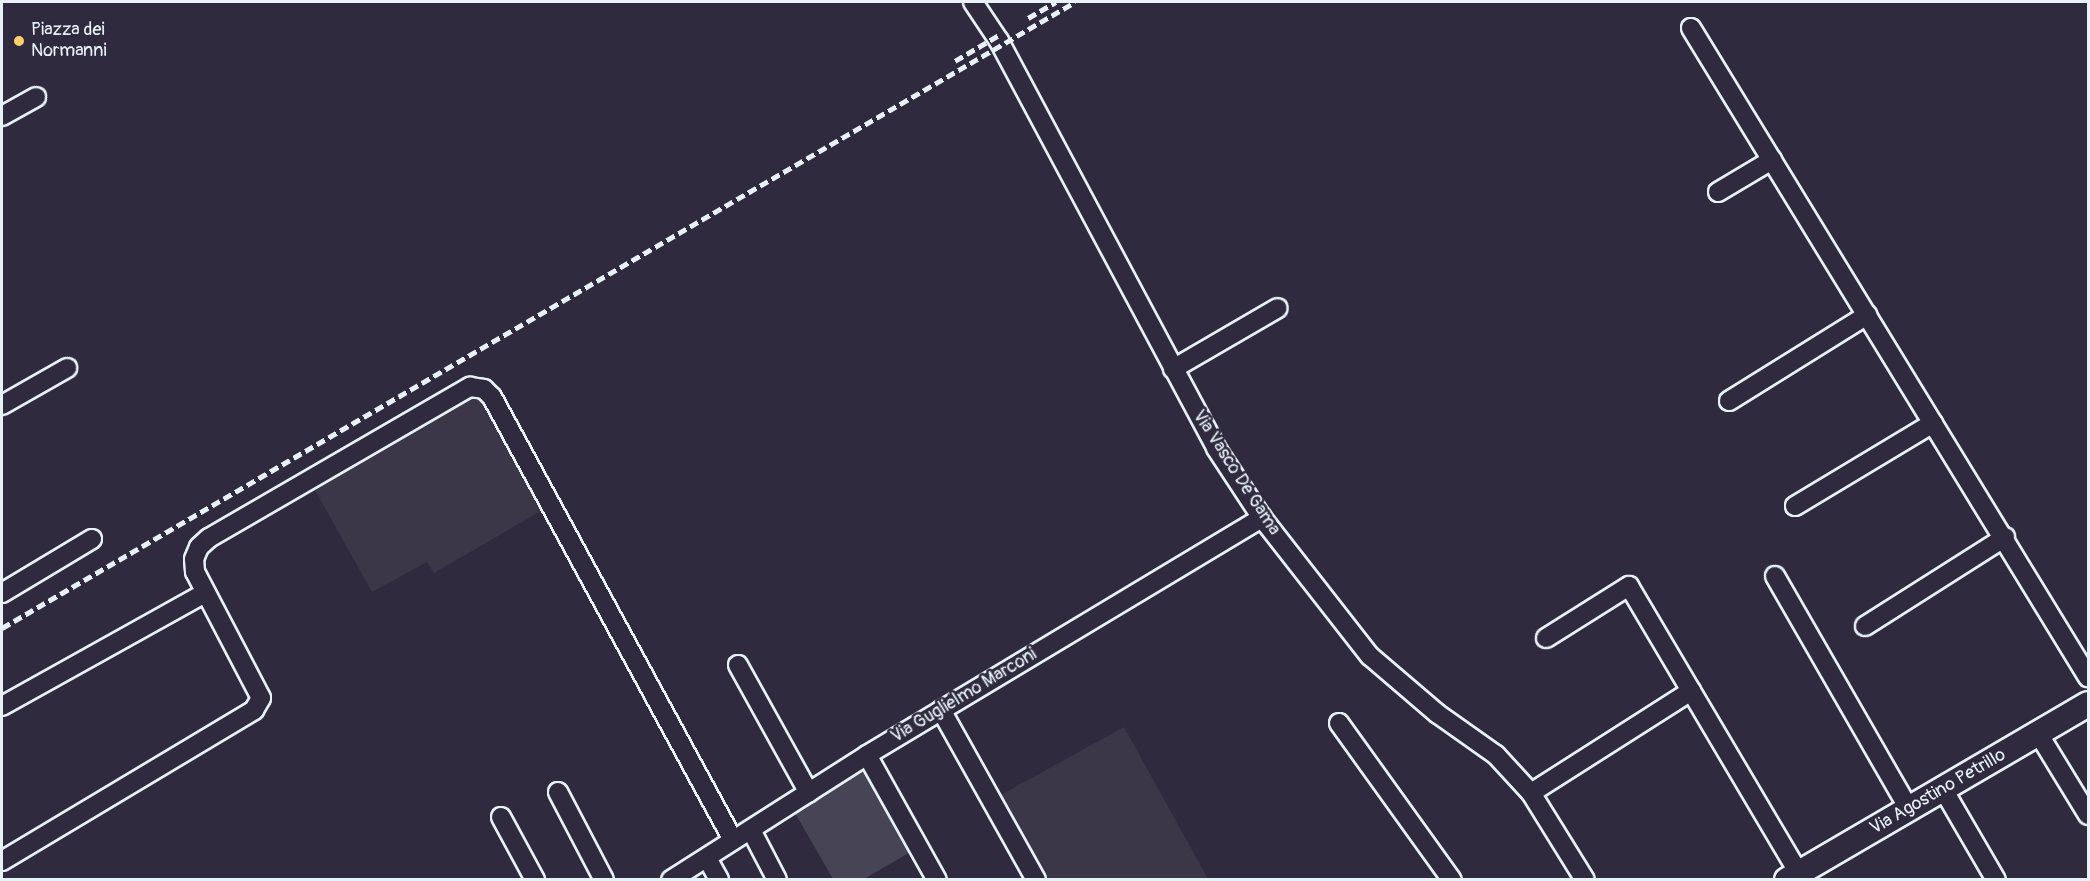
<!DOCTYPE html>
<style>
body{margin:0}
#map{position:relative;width:2090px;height:881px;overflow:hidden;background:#2f2a3d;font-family:Pangolin,sans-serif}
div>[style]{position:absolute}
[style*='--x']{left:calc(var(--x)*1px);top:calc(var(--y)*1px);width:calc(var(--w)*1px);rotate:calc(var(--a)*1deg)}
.built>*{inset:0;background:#3b3749}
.green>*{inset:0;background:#464455}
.roads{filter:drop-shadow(2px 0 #e8f1f8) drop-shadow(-2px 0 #e8f1f8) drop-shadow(0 2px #e8f1f8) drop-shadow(0 -2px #e8f1f8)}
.minor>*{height:18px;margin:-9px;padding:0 9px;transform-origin:9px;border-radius:9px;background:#2f2a3d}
.tertiary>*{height:24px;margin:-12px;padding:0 12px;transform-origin:12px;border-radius:12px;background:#2f2a3d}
.rail>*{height:4.5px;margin-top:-2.25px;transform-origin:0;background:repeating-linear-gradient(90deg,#e8f1f8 0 9px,transparent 0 13.5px)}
.dots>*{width:16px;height:16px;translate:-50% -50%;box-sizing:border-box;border:3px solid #2f2a3d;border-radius:50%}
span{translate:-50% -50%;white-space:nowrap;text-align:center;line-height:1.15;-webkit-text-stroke:5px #2f2a3d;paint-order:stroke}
.poi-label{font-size:18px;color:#e8f1f8}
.left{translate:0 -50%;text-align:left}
.street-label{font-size:18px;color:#e8f1f8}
.frame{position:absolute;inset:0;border:3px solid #e8f1f8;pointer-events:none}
</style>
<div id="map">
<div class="built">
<div style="clip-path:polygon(475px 395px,486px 399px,546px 508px,434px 573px,427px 562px,372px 592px,315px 490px)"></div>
<div style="clip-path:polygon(1124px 727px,1208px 879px,1044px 879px,997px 797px)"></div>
</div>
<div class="green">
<div style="clip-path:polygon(868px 766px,914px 850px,864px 879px,833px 879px,795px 813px)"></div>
</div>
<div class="roads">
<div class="minor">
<div style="--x:973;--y:2;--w:47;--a:56.3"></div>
<div style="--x:999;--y:41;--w:461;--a:61.9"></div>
<div style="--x:1216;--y:448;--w:84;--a:56.7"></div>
<div style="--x:1262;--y:518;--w:175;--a:52"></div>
<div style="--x:1370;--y:656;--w:89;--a:40.5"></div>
<div style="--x:1438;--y:714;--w:71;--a:35.3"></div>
<div style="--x:1496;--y:755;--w:52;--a:47.4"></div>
<div style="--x:1531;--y:793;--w:102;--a:58.2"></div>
<div style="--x:1691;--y:28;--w:761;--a:58.55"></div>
<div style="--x:2;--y:116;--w:39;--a:-29"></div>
<div style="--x:1718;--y:192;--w:63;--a:-30.7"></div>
<div style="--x:1173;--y:369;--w:121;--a:-30.2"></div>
<div style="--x:1729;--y:401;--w:163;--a:-31.9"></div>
<div style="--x:2;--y:405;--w:75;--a:-29.6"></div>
<div style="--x:1795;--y:506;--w:161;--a:-31"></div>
<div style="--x:1775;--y:576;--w:269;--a:60.1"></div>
<div style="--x:2;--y:593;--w:105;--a:-31"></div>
<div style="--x:1865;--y:626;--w:166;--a:-32.4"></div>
<div style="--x:1546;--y:638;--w:98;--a:-32.1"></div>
<div style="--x:1629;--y:586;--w:334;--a:59.4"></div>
<div style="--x:738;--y:665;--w:146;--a:61"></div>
<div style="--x:2;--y:706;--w:232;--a:-29.1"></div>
<div style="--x:941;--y:710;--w:195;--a:60.8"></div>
<div style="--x:1339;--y:723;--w:193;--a:54.3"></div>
<div style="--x:2038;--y:733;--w:96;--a:58.6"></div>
<div style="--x:867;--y:755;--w:143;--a:60.8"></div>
<div style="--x:1943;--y:789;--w:105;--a:59.8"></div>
<div style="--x:558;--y:792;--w:99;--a:62.4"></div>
<div style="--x:1531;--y:793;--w:190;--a:-32.5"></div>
<div style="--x:501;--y:817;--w:72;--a:61.6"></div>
<div style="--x:751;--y:830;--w:56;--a:62.5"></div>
<div style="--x:707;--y:858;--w:25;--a:61"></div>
<div style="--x:2;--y:861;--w:294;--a:-30.9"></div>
<div style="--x:254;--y:710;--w:14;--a:-60"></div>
<div style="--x:261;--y:698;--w:142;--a:-117.6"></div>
<div style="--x:195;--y:572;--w:13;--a:-94"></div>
<div style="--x:194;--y:559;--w:13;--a:-67"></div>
<div style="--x:199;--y:547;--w:13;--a:-42"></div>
<div style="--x:209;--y:538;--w:302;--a:-30.1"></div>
<div style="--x:470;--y:387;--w:14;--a:8"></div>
<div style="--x:484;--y:389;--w:11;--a:45"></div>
<div style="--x:492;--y:397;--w:504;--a:61.45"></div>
<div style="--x:671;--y:880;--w:232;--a:-32.5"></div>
<div style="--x:867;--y:755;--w:461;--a:-31"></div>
</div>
<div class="tertiary">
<div style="--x:1787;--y:880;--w:349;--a:-30.3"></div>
</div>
</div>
<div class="rail">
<div style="--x:1028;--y:18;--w:32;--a:-30"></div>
<div style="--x:955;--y:61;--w:51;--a:-30.6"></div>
<div style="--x:2;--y:628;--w:1242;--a:-30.26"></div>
</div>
<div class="dots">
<div style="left:19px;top:41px;background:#ffd166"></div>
</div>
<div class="poi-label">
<span class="left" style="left:31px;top:41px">Piazza dei<br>Normanni</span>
</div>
<div class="street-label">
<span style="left:1236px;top:473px;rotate:57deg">Via Vasco De Gama</span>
<span style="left:964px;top:696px;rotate:-31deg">Via Guglielmo Marconi</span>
<span style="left:1938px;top:792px;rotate:-30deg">Via Agostino Petrillo</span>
</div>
<div class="frame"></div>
</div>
